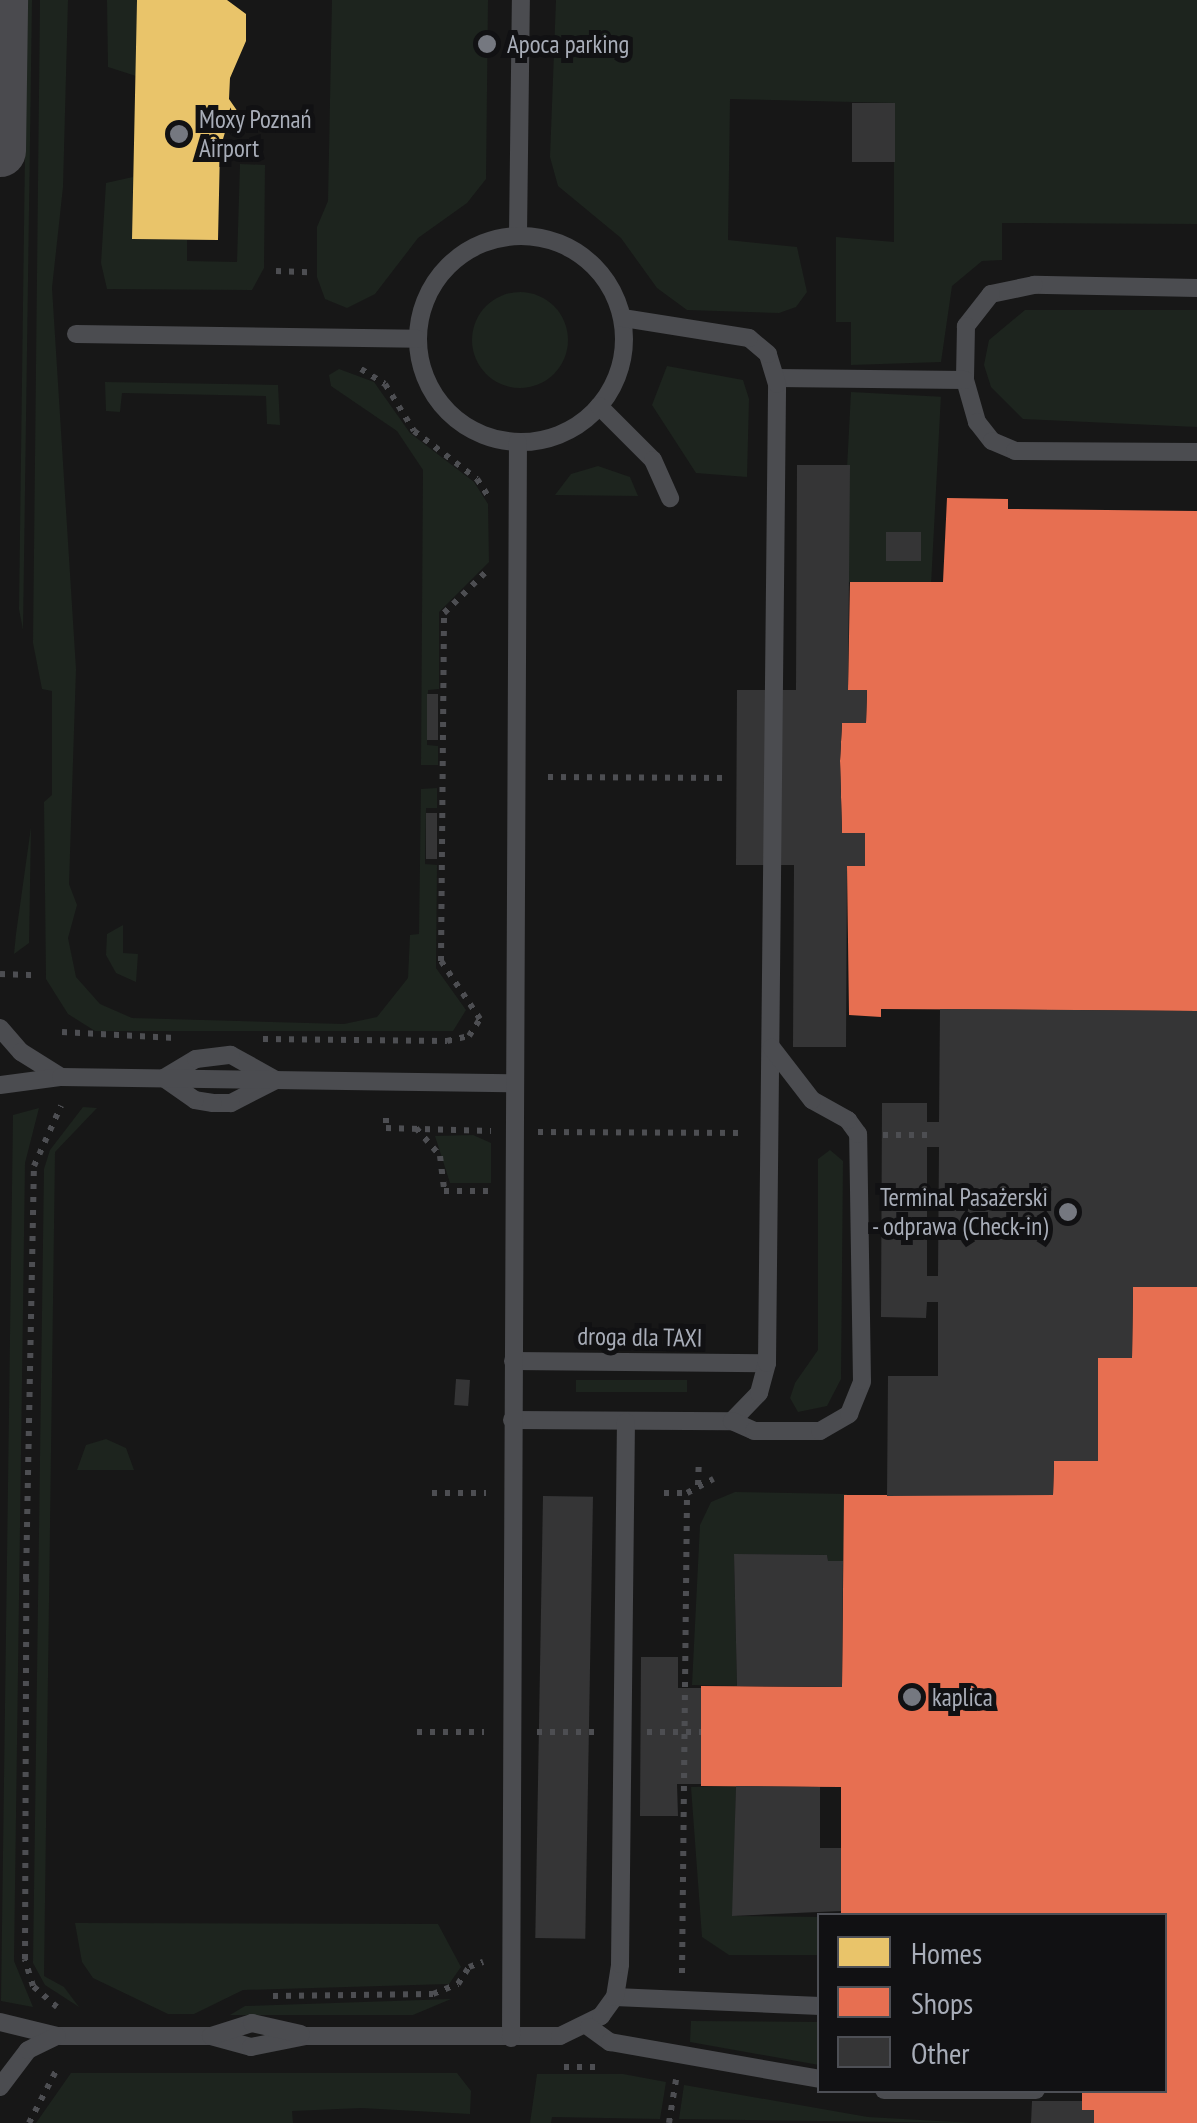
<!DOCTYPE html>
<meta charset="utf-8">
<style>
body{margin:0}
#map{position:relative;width:1197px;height:2123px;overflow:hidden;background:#171717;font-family:"PT Sans Narrow",sans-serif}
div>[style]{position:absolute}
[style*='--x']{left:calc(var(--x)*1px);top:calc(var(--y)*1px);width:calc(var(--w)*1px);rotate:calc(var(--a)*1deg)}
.green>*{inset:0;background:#1d241e;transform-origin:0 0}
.round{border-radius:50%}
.homes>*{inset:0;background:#e9c46a}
.shops>*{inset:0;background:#e76f51}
.building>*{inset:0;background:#353536;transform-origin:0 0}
.path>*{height:6px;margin-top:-3px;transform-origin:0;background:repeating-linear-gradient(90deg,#4d4e52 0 5px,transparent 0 13px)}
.lane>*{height:18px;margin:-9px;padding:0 9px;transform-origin:9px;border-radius:9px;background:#4b4c50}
.lane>.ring{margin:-9px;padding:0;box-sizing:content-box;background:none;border:18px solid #4b4c50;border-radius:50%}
.secondary>*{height:52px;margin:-26px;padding:0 26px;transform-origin:26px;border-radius:26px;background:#4a4a4e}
.dots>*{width:28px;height:28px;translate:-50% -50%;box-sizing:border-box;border:5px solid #111113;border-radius:50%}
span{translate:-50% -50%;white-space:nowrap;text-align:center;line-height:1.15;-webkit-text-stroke:10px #111113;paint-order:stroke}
.poi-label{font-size:25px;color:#a8adb8}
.left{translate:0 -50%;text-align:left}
.right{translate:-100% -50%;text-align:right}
.street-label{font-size:25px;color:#a8adb8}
.legend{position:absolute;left:817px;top:1913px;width:350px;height:180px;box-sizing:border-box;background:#111113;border:2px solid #4d4f55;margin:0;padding:12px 18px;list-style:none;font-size:30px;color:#a8adb8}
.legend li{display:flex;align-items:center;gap:20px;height:50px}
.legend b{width:50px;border:2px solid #4d4f55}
</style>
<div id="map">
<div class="green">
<div style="clip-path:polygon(27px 0,32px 0,23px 630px,19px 609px)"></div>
<div style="clip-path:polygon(40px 0,68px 0,63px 187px,52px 288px,76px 669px,69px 884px,77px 905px,68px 938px,76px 977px,100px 1004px,132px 1018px,344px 1024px,377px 1017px,408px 978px,410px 935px,419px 934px,421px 789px,437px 788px,437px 808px,426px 808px,425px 864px,437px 865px,436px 968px,466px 1010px,453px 1031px,95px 1031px,68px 1014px,46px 979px,44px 802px,52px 795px,52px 691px,42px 689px,33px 643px)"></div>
<div style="clip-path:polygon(107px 0,137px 0,136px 76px,108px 67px)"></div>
<div style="clip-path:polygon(332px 0,488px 0,486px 179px,467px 203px,418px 238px,375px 294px,347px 308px,325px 299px,317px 277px,317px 227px,328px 201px)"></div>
<div style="clip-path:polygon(556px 0,1197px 0,1197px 224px,1002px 223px,1002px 260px,982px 261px,952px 286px,941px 362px,851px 365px,851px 322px,836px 322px,836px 237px,894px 242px,894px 103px,730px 99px,728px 240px,797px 247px,807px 292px,796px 307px,779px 313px,687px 310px,657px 288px,621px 238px,558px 186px,550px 157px)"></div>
<div style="clip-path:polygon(240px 164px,265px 165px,264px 268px,252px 290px,107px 289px,101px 263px,106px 183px,133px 177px,132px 239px,187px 240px,187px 261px,237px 262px)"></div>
<div class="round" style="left:472px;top:292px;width:96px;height:96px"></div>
<div style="clip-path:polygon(1025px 310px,1197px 310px,1197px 427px,1023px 419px,991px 387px,984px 365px,989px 340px)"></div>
<div style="clip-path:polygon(667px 366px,743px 380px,749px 399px,747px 477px,696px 473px,652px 405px)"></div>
<div style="clip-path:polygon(339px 369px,374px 382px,410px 433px,474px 482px,488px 504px,489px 562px,439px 612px,439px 689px,428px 690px,427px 745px,438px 746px,438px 765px,421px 765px,423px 470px,397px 431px,331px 386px,329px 375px)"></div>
<div style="clip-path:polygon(105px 382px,278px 385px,280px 425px,267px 424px,266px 396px,122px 393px,120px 412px,106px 411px)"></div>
<div style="left:851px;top:392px;width:90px;height:190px;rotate:3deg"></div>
<div style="clip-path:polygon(598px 466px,630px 477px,638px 496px,555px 495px,571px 474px)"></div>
<div style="clip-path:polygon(31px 827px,29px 943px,14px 954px,16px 934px)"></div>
<div style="clip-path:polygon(123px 925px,123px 953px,138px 954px,136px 982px,116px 973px,106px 955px,107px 934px)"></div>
<div style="clip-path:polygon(83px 1107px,97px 1108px,55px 1152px,44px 1976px,64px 1987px,79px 2007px,45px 1985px,33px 1963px,44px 1169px,50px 1150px)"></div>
<div style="clip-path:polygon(39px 1108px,25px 1163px,14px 1961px,33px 2007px,1px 2001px,13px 1115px)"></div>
<div style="clip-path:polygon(473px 1135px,491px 1143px,491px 1183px,450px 1183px,435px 1136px)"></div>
<div style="clip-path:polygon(830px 1150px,843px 1161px,841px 1379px,827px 1406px,798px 1412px,790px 1398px,795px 1383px,818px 1350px,818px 1159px)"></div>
<div style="left:576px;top:1380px;width:111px;height:12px"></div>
<div style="clip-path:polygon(106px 1439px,126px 1448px,134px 1470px,77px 1470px,86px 1445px)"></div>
<div style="clip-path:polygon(735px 1492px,847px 1494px,843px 1561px,828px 1561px,827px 1555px,734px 1554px,737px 1686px,692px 1685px,700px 1525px,711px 1502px)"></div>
<div style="clip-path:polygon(736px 1786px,733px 1916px,819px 1917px,819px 1955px,729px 1955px,702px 1937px,691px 1787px)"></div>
<div style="clip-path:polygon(75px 1923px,438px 1924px,461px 1967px,449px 1984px,243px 1990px,194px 2014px,168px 2014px,93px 1978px,82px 1962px)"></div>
<div style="clip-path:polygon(451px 1999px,413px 2015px,230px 2015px,245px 2006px)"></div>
<div style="clip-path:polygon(691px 2021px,819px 2022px,819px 2065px,690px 2042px)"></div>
<div style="clip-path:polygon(71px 2073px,457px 2073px,471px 2091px,470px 2114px,362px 2108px,292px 2111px,293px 2123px,36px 2123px)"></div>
<div style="clip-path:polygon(537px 2074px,623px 2074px,666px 2082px,660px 2119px,552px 2117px,551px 2123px,530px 2123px)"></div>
<div style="clip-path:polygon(684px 2085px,868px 2117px,973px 2123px,679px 2119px)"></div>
</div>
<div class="homes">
<div style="clip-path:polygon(137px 0,227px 0,246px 14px,246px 41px,230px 78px,229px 99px,238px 112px,229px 119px,220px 149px,218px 240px,132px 239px)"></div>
</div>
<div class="shops">
<div style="clip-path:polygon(947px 498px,1008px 499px,1008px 509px,1197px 511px,1197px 1011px,881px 1009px,881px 1017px,849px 1015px,847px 866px,865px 866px,865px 833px,842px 833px,840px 761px,842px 723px,866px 723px,867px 690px,848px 690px,850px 582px,943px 582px)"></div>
<div style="clip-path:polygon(1133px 1287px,1197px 1287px,1197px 2123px,1094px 2123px,1094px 2110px,1082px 2110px,1082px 2090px,1164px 2090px,1164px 1916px,841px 1916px,841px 1787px,701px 1786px,701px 1686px,842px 1687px,844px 1495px,1053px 1495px,1054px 1461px,1098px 1461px,1098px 1358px,1132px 1358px)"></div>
</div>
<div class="building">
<div style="left:482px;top:38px;width:11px;height:12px"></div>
<div style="left:852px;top:103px;width:43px;height:59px"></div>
<div style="clip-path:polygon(797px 465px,850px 465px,848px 690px,867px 690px,866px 723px,842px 723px,840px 761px,842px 833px,865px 833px,865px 866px,847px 866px,846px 1047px,793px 1047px,794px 865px,736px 865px,737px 690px,796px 690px)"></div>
<div style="left:886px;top:532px;width:35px;height:29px"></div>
<div style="left:427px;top:694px;width:11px;height:46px"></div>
<div style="left:426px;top:813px;width:11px;height:46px"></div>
<div style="clip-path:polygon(evenodd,940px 1009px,1197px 1011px,1197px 1287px,1133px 1287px,1132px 1358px,1098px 1358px,1098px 1461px,1054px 1461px,1053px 1495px,887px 1496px,888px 1376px,938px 1376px,938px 1302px,927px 1302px,926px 1318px,881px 1317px,882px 1103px,927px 1103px,927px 1122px,939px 1122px,940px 1009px,927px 1147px,939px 1147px,938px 1276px,927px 1276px,927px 1147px)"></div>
<div style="left:456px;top:1379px;width:14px;height:26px;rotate:4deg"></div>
<div style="left:543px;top:1496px;width:50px;height:442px;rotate:1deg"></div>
<div style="clip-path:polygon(734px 1554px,827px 1555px,828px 1561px,843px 1561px,842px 1687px,737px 1686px)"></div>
<div style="clip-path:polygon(641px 1657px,678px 1657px,678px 1688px,701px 1688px,701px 1784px,677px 1784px,678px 1816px,640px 1816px)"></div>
<div style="clip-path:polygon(736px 1786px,820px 1787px,820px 1848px,841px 1848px,841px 1911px,732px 1916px)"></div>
<div style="clip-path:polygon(1032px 2101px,1082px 2101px,1082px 2110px,1094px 2110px,1094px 2123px,1031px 2123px)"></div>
</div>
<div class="path">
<div style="--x:276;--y:271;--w:33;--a:2"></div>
<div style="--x:361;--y:369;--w:28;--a:32"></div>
<div style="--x:385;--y:384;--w:55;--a:58.3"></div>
<div style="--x:414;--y:431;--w:79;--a:37.3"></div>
<div style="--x:477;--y:479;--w:24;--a:57"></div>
<div style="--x:548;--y:777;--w:182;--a:0.3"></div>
<div style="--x:0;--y:974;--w:36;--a:2"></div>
<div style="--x:62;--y:1032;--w:113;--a:3"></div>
<div style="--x:263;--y:1039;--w:184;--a:0.6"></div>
<div style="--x:447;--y:1041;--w:23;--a:-13"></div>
<div style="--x:469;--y:1036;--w:20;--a:-57"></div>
<div style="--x:480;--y:1019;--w:70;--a:-123.9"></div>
<div style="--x:441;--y:961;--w:348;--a:-89.5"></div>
<div style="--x:444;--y:613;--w:63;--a:-44.4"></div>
<div style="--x:386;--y:1118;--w:10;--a:90"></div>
<div style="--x:386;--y:1128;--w:105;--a:1.6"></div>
<div style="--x:416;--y:1128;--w:37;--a:49"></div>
<div style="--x:440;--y:1156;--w:35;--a:83"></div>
<div style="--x:444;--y:1191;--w:45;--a:0"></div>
<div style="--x:538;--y:1132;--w:208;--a:0.3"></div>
<div style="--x:883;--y:1135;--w:44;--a:0"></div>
<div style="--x:698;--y:1485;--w:23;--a:-88"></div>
<div style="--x:432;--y:1493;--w:54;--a:0"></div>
<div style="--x:664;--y:1493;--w:23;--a:0"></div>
<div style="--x:687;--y:1493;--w:30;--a:-28"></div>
<div style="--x:417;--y:1732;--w:67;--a:0"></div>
<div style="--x:537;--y:1732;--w:57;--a:0"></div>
<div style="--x:647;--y:1732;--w:54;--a:0"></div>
<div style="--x:682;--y:1973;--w:480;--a:-89.4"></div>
<div style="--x:273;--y:1996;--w:160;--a:-0.7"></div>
<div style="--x:433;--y:1994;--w:27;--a:-22"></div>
<div style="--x:458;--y:1984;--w:20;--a:-57"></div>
<div style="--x:469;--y:1967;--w:15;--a:-20"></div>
<div style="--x:57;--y:2007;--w:32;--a:-139"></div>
<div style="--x:33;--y:1986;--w:28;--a:-107"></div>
<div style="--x:25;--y:1959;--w:380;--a:-89.8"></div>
<div style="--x:26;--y:1579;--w:413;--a:-88.9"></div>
<div style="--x:34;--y:1166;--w:66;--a:-65.8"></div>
<div style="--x:564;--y:2067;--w:32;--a:0"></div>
<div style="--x:29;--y:2123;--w:61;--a:-62.6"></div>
<div style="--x:669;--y:2123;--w:44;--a:-80.8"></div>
</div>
<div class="lane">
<div style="--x:518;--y:235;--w:235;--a:-89.3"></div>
<div class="ring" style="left:418px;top:236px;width:188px;height:188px"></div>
<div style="--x:1197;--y:288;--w:163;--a:-178.9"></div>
<div style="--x:1034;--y:285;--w:44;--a:168.2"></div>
<div style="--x:991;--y:294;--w:41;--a:128"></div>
<div style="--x:966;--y:326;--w:54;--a:91.1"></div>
<div style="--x:965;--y:380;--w:44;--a:74.1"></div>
<div style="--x:977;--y:422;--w:24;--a:52"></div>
<div style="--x:992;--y:441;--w:25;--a:23"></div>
<div style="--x:1015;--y:451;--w:182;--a:0.3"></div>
<div style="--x:76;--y:334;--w:341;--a:0.8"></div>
<div style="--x:776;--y:378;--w:189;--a:0.6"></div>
<div style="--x:599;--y:406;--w:76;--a:45"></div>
<div style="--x:653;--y:460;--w:42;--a:65.9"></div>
<div style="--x:0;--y:1028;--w:32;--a:49"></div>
<div style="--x:21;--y:1052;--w:47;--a:32"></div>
<div style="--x:231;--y:1055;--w:51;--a:29.1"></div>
<div style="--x:276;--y:1080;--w:51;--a:152.9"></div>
<div style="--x:231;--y:1103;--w:18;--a:180"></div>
<div style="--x:213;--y:1103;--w:18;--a:-171"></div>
<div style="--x:195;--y:1100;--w:38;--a:-145"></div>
<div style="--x:164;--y:1078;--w:37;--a:-31"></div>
<div style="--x:196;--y:1059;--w:35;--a:-7"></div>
<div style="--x:0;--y:1085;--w:62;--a:-7.5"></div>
<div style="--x:61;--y:1077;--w:453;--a:0.8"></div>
<div style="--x:513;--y:1361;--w:254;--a:0.5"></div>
<div style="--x:512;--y:1420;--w:220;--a:0.3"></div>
<div style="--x:732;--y:1421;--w:39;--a:-46"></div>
<div style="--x:759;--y:1393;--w:31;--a:-75"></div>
<div style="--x:767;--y:1363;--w:979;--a:-89.41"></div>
<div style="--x:777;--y:384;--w:31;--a:-107"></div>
<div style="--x:768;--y:354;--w:25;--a:-140"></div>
<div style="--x:749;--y:338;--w:128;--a:-171"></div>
<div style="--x:732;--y:1421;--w:24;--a:24"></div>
<div style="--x:754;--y:1431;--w:66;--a:0"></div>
<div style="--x:820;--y:1431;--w:34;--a:-30"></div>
<div style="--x:849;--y:1414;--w:35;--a:-68"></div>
<div style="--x:862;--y:1381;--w:247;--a:-90.9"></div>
<div style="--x:858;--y:1134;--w:17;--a:-126"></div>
<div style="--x:848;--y:1120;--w:41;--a:-150.9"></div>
<div style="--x:812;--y:1100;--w:66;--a:-127.6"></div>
<div style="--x:615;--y:1997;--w:205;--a:2.5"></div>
<div style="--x:0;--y:2022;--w:59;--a:13.8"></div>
<div style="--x:57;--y:2036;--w:154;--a:0"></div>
<div style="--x:211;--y:2036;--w:41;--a:15.4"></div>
<div style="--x:251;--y:2047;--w:56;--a:-11.3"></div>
<div style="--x:306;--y:2036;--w:254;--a:0"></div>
<div style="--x:560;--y:2036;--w:46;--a:-26"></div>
<div style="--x:601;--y:2016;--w:24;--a:-54"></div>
<div style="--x:615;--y:1997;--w:33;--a:-81"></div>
<div style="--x:620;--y:1964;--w:542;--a:-89.37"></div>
<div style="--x:589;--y:2027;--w:26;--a:36"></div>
<div style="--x:610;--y:2042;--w:213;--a:10"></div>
<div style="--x:211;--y:2036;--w:43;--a:-17.6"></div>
<div style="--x:252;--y:2023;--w:50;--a:12.7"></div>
<div style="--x:511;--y:2038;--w:1596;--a:-89.75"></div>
<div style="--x:0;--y:2087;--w:46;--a:-52.9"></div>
<div style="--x:28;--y:2050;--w:32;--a:-26"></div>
<div style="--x:884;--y:2090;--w:152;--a:0"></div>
</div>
<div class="secondary">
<div style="--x:0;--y:151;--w:151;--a:-89.2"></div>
</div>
<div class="dots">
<div style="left:487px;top:44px;background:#757880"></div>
<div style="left:179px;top:134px;background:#757880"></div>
<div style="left:1068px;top:1212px;background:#757880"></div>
<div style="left:912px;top:1697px;background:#757880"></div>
</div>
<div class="poi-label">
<span class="left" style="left:507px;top:44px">Apoca parking</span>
<span class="left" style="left:199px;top:134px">Moxy Poznań<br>Airport</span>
<span class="right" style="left:1048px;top:1212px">Terminal Pasażerski<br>- odprawa (Check-in)</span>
<span class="left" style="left:932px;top:1697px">kaplica</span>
</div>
<div class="street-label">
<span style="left:640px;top:1337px;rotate:1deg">droga dla TAXI</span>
</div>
<ul class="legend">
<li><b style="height:28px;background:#e9c46a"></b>Homes</li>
<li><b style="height:28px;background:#e76f51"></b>Shops</li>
<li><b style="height:28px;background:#353536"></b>Other</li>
</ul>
</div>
